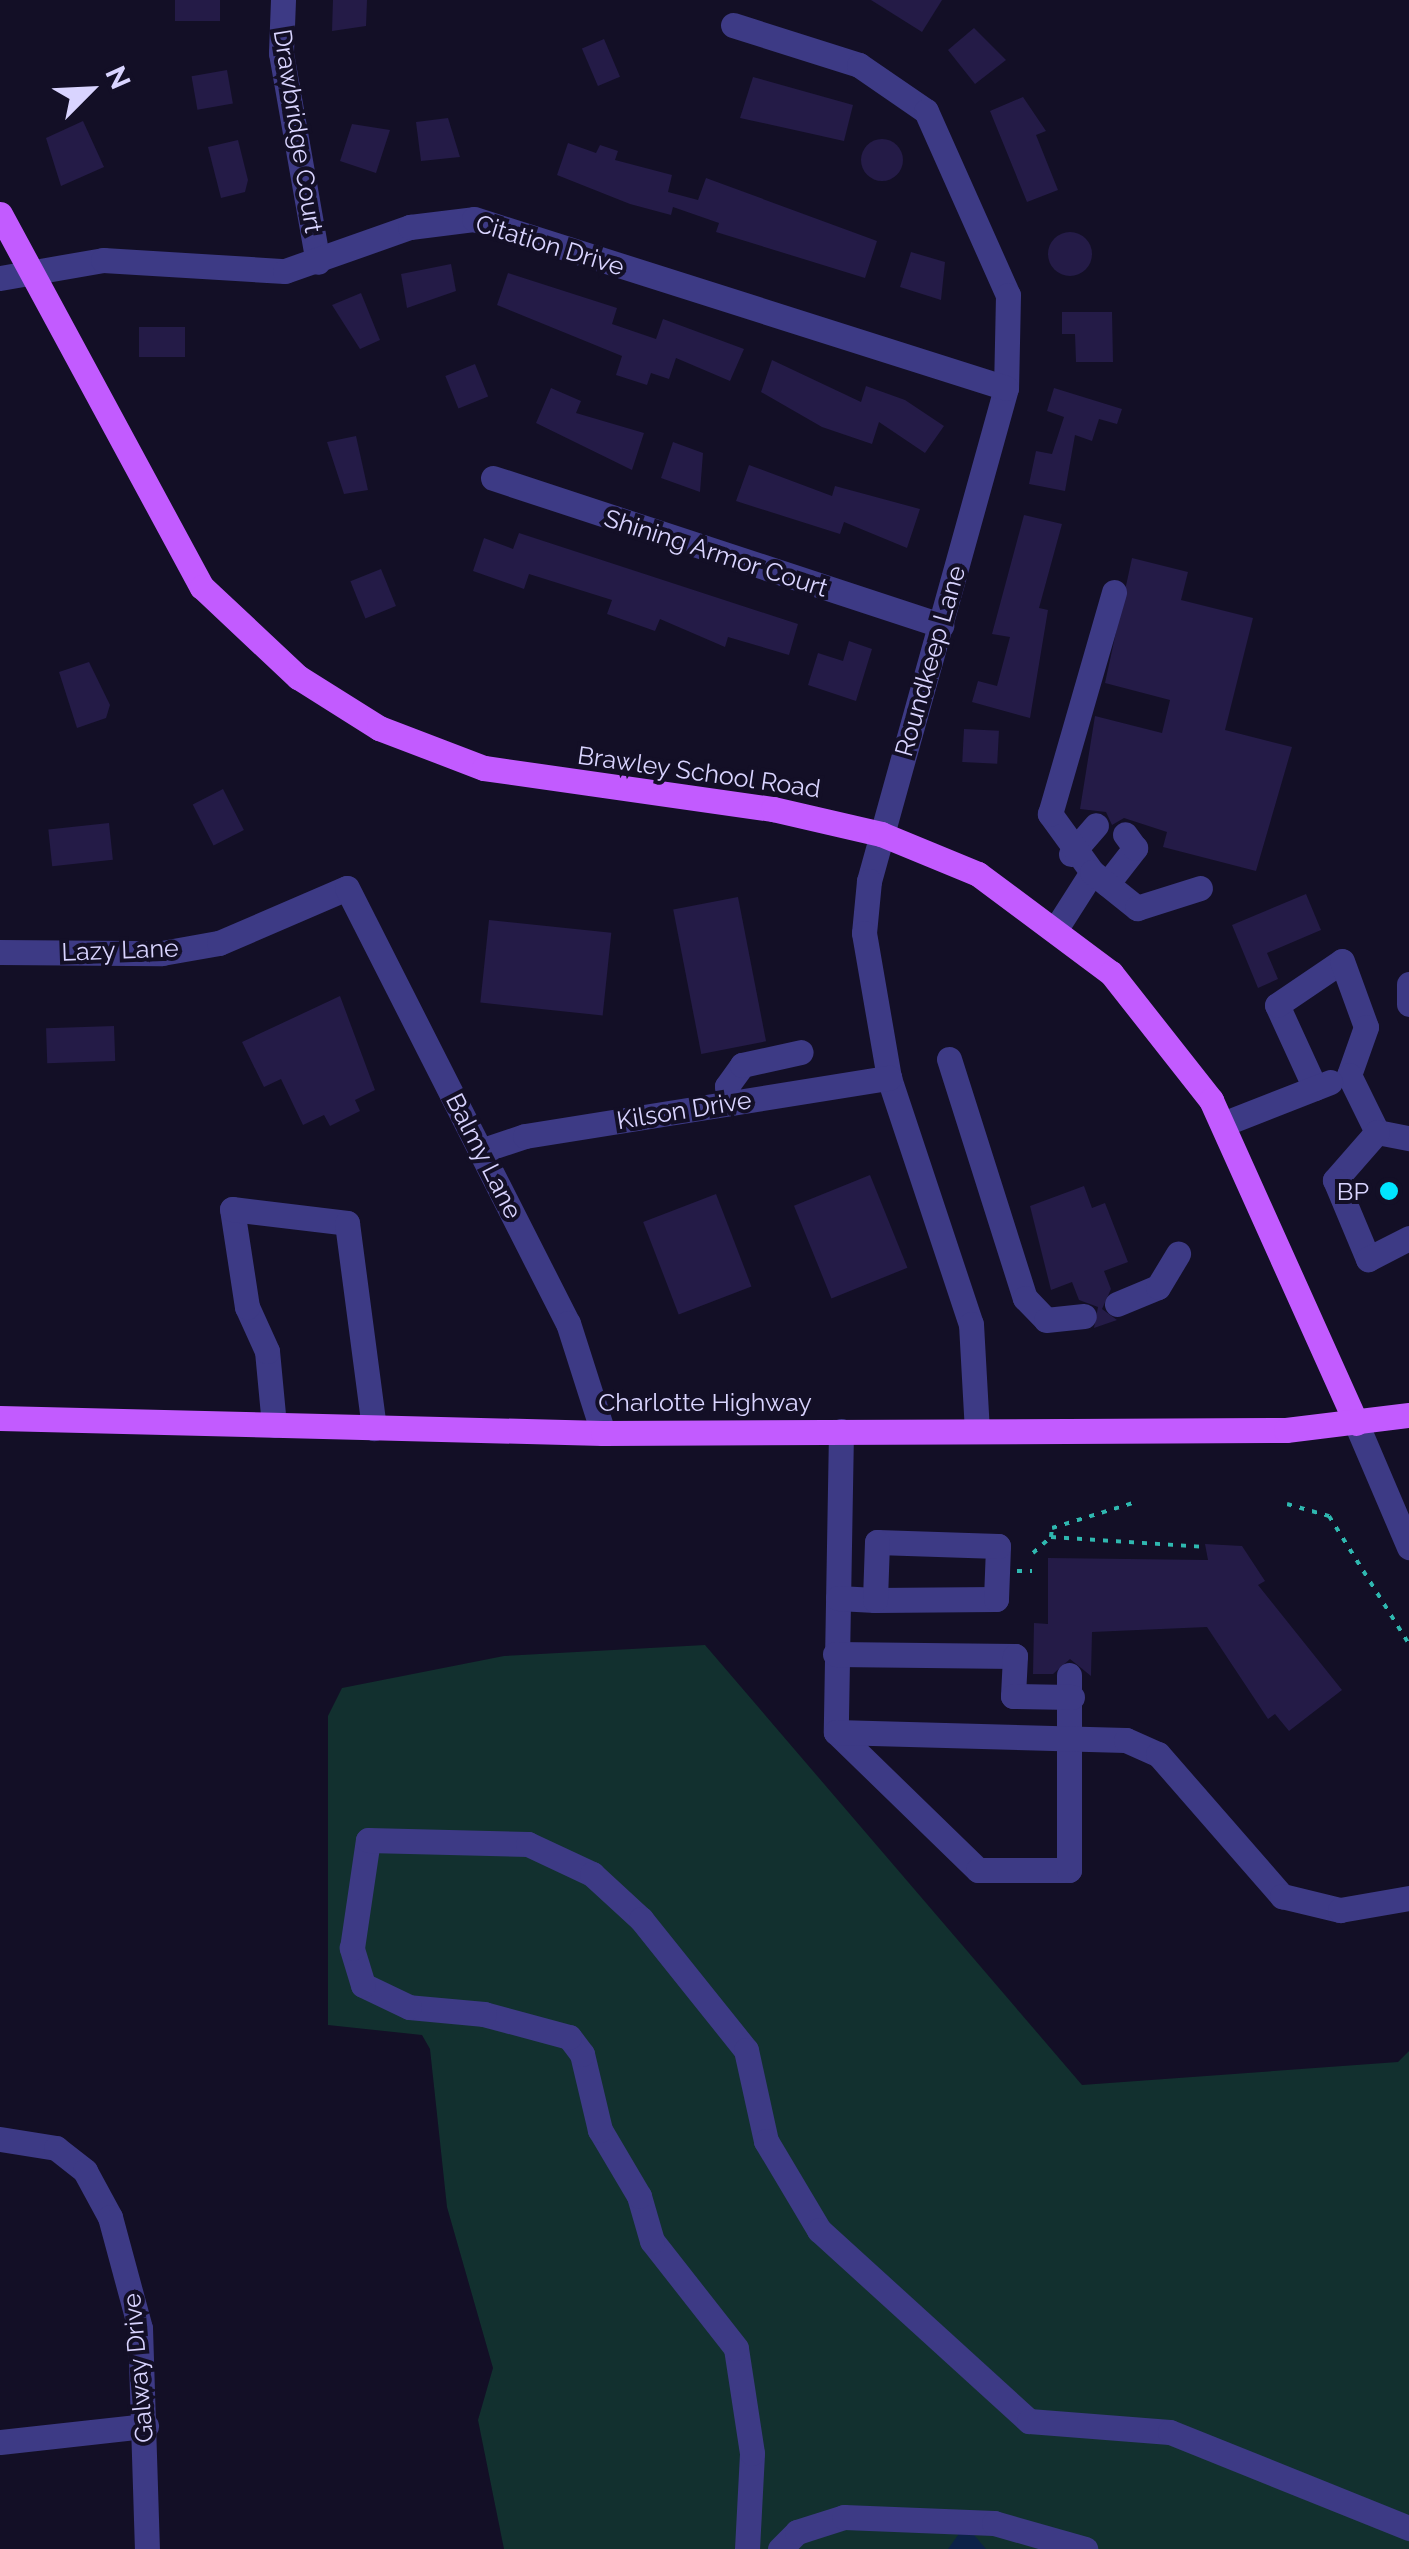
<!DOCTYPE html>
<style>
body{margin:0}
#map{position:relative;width:1409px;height:2549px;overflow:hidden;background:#130f26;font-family:Raleway,sans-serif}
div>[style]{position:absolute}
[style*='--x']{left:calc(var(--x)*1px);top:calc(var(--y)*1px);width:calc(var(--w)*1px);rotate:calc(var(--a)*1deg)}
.green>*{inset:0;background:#12302f}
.water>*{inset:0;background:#0c2248}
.building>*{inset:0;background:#241b47;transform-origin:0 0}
.round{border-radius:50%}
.path>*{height:4px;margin-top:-2px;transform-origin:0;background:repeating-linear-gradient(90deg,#2fb8b0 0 5px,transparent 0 13px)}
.minor>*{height:25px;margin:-12.5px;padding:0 12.5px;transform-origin:12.5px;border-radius:12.5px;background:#3d3a85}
.major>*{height:25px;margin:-12.5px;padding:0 12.5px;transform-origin:12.5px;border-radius:12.5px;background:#c25bff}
.dots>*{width:28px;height:28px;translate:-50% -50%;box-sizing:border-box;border:5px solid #130f26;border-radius:50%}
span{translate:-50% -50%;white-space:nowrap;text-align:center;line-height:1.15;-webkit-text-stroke:8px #130f26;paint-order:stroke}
.street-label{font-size:25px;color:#d9d4ff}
.poi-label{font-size:25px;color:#d9d4ff}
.right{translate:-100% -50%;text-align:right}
.north{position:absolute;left:40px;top:40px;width:100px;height:100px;-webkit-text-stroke:8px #130f26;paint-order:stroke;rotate:66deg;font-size:28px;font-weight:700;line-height:40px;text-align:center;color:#d9d4ff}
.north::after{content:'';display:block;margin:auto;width:35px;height:45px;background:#d9d4ff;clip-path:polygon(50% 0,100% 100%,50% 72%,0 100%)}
</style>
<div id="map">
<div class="green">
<div style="clip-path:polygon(705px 1645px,1082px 2085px,1398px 2062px,1409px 2051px,1409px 2549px,504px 2549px,478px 2420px,493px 2368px,447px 2207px,430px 2049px,422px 2035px,328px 2025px,328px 1716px,342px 1688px,504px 1656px)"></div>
</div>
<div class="water">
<div style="clip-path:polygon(961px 2531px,974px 2535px,986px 2549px,948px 2549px)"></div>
</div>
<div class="building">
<div style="left:175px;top:0;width:45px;height:21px"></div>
<div style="clip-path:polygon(333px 0,367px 0,366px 26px,332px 31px)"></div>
<div style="clip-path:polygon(871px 0,942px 0,922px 32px)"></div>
<div style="clip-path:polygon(974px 28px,1006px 60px,975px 84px,948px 50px)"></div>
<div style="left:604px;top:39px;width:41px;height:24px;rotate:67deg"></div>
<div style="left:227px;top:70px;width:34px;height:36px;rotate:80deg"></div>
<div style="clip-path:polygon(753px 77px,853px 105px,844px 141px,740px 118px)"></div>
<div style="clip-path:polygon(1023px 97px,1046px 131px,1036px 135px,1058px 190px,1027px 202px,990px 111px)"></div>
<div style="clip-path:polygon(448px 118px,460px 157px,421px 161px,416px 122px)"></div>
<div style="clip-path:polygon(83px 121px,104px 167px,61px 186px,46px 138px)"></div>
<div style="clip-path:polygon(352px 124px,390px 130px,376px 173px,340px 161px)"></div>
<div class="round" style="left:861px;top:139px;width:42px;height:42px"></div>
<div style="clip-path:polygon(238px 140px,248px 180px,245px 192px,221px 198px,208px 147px)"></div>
<div style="clip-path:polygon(568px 143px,596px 153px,600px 145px,618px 151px,615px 160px,672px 175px,668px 192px,698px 200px,706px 178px,877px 241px,865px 278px,716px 232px,719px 223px,673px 207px,671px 215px,630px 204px,557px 175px)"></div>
<div class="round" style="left:1048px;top:232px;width:44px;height:44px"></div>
<div style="clip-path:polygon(911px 252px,945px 262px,941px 300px,900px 287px)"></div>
<div style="clip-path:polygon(451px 264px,456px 291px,407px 308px,401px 274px)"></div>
<div style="clip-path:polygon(508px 273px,617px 308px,612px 324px,656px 339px,663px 319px,744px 349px,730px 381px,676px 358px,669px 379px,651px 373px,647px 385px,616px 375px,622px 356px,497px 305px)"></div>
<div style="clip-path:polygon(361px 293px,380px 340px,360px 349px,332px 305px)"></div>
<div style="clip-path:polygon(1062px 312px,1112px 312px,1113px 362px,1076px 362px,1075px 334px,1062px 334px)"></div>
<div style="left:139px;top:327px;width:46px;height:30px"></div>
<div style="clip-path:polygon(772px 360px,861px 402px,866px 386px,905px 400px,944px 426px,925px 453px,879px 422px,872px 444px,822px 427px,761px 392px)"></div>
<div style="left:475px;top:364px;width:35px;height:32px;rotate:68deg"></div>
<div style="clip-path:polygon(551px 388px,581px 401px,576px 413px,644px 433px,632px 470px,536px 423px)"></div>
<div style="clip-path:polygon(1054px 388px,1122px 409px,1117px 424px,1099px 419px,1092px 441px,1075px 435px,1065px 491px,1029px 484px,1036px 451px,1052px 454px,1064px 417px,1047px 411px)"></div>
<div style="clip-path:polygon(356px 436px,368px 490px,344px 494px,327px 442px)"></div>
<div style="clip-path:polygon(673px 442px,703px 453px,700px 492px,661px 478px)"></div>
<div style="clip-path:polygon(749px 465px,832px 496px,835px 486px,920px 509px,907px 548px,844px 522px,840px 534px,736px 501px)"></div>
<div style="clip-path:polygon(1024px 515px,1062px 524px,1039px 608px,1048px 610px,1030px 718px,972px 702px,978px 681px,997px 686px,1010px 637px,992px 634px)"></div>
<div style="clip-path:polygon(519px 533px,798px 624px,789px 655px,728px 637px,725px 647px,660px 619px,655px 631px,607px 614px,612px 600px,529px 574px,524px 589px,473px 571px,484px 538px,513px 549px)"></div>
<div style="clip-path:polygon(1132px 558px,1188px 572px,1181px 600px,1253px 618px,1225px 730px,1292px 747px,1256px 871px,1163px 847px,1167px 832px,1124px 818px,1112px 825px,1106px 812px,1080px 809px,1095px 716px,1162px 733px,1170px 700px,1105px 683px)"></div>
<div style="left:381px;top:569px;width:40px;height:33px;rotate:68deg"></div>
<div style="clip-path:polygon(849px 641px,872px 649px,856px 701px,808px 685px,818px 653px,843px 661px)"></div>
<div style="clip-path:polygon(89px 662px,110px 705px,106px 718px,77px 728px,59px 672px)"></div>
<div style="left:964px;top:729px;width:35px;height:33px;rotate:3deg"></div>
<div style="left:223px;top:789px;width:46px;height:34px;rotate:63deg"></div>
<div style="left:109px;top:823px;width:37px;height:61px;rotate:84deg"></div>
<div style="clip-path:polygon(1306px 894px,1321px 930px,1267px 953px,1278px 979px,1258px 988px,1232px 925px)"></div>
<div style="left:738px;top:897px;width:147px;height:66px;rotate:79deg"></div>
<div style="left:489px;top:920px;width:123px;height:83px;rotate:6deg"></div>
<div style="clip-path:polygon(340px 996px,375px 1090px,355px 1100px,360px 1111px,330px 1126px,324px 1115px,303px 1125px,281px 1079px,264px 1087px,242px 1042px)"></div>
<div style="left:114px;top:1026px;width:35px;height:68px;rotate:88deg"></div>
<div style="left:870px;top:1175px;width:100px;height:82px;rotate:68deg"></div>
<div style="clip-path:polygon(1084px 1186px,1092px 1208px,1105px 1203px,1128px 1262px,1104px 1271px,1111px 1289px,1102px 1309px,1117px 1320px,1094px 1328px,1098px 1307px,1079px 1300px,1072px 1282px,1051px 1290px,1030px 1206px)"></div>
<div style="left:716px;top:1194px;width:99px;height:78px;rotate:69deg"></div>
<div style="clip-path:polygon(1205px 1544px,1242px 1546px,1265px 1581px,1258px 1585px,1342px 1690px,1289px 1731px,1275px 1714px,1268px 1719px,1207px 1627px,1092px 1632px,1091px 1676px,1070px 1659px,1053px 1674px,1033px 1674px,1034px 1623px,1048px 1624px,1048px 1558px,1208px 1560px)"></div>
</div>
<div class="path">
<div style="--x:1287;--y:1504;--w:44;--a:15.9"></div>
<div style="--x:1329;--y:1516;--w:151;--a:58"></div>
<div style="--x:1051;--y:1537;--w:9;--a:-84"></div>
<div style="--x:1052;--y:1528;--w:85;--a:-17.2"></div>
<div style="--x:1033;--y:1553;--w:24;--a:-42"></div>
<div style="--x:1051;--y:1537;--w:153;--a:3.7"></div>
<div style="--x:1017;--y:1571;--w:15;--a:0"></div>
</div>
<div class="minor">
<div style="--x:283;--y:0;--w:53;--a:92.2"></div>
<div style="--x:281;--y:53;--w:212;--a:80"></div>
<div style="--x:733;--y:25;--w:132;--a:17.6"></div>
<div style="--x:859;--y:65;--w:81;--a:34.5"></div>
<div style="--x:926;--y:111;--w:201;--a:66"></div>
<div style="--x:1008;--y:295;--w:93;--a:91.2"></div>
<div style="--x:1006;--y:388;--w:512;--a:105.53"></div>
<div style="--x:869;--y:881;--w:52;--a:95.5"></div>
<div style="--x:864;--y:933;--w:147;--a:80.2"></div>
<div style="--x:889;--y:1078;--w:259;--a:71.6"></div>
<div style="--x:971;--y:1324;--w:106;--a:86.8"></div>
<div style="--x:0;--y:278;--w:105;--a:-9.9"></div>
<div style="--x:103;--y:260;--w:182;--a:3.5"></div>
<div style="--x:285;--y:271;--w:133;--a:-19.4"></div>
<div style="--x:410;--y:227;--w:64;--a:-7.1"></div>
<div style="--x:474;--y:219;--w:558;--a:17.62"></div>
<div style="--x:493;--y:478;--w:472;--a:18.2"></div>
<div style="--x:1071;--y:854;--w:38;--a:-49"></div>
<div style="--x:1092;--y:872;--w:72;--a:-125.9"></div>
<div style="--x:1050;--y:814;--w:231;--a:-73.9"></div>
<div style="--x:1107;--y:884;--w:46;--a:-52.1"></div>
<div style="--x:1135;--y:848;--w:17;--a:-126"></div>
<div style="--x:1057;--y:927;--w:65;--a:-57.5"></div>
<div style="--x:1092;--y:872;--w:58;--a:38.7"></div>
<div style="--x:1137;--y:908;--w:66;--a:-17.6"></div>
<div style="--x:0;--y:952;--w:162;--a:0.4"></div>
<div style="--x:162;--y:953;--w:58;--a:-10"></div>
<div style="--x:219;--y:943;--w:139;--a:-23.3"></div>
<div style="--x:347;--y:888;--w:488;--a:63.1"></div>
<div style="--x:568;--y:1323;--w:115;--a:72.3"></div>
<div style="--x:1409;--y:984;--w:20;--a:90"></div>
<div style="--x:949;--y:1059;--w:251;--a:72.4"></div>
<div style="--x:1025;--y:1298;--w:30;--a:46"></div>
<div style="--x:1046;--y:1320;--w:38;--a:-6"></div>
<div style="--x:1315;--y:1088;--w:91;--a:-114.6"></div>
<div style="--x:1277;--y:1005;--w:78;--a:-34.1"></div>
<div style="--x:1342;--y:961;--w:70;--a:70"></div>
<div style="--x:1366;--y:1027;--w:51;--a:109.5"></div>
<div style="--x:1349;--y:1075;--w:64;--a:63.8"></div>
<div style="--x:1377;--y:1132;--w:33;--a:11"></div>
<div style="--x:730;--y:1103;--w:17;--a:-100"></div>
<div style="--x:727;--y:1086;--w:26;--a:-54"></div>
<div style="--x:742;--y:1065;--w:60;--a:-12.4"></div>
<div style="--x:1223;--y:1124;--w:115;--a:-21.4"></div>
<div style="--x:1377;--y:1132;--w:64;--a:131.2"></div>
<div style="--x:1335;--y:1180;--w:86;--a:67.3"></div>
<div style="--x:1368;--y:1259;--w:46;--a:-27.1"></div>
<div style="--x:480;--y:1151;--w:47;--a:-18.4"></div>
<div style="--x:525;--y:1136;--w:369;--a:-9.1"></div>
<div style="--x:1117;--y:1304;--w:44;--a:-22.5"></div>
<div style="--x:1158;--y:1287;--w:39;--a:-59"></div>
<div style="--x:1356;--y:1423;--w:135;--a:66.9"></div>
<div style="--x:274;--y:1425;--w:74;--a:-95.4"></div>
<div style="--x:267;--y:1351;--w:48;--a:-114.4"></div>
<div style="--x:247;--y:1307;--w:99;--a:-98.7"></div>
<div style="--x:232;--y:1209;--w:116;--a:6.9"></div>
<div style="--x:347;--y:1223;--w:207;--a:82.5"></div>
<div style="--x:841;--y:1431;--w:301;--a:91"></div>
<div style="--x:836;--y:1732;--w:198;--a:44.2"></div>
<div style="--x:978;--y:1870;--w:91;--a:0"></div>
<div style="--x:1069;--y:1870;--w:195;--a:-90"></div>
<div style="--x:838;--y:1598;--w:37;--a:3"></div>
<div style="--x:875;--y:1600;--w:121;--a:-0.5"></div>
<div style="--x:996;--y:1599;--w:53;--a:-87.8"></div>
<div style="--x:998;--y:1546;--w:121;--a:-178.1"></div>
<div style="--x:877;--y:1542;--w:58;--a:92"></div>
<div style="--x:835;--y:1654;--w:180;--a:0.6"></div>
<div style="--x:1015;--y:1656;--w:40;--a:92.9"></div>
<div style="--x:1013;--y:1696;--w:59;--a:1"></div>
<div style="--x:836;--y:1732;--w:290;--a:1.6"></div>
<div style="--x:1126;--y:1740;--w:35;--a:24"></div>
<div style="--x:1158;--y:1754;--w:189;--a:48.9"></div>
<div style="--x:1282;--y:1896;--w:60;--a:13.6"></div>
<div style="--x:1340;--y:1910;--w:70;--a:-9.9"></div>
<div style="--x:0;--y:2139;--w:57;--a:9.1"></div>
<div style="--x:56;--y:2148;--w:37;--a:38"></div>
<div style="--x:85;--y:2171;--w:52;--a:61.5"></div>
<div style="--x:110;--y:2217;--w:115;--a:74.9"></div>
<div style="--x:140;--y:2328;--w:221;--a:88.2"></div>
<div style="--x:0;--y:2442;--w:147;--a:-6.3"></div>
<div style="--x:747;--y:2549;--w:96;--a:-87"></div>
<div style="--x:752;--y:2453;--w:106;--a:-98.7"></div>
<div style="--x:736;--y:2348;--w:136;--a:-128.1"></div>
<div style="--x:652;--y:2241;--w:47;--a:-106.1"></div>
<div style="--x:639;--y:2196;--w:77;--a:-120.6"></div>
<div style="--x:600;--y:2130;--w:78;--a:-103.3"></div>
<div style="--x:582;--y:2054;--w:21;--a:-127"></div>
<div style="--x:569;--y:2037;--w:88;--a:-164.9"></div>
<div style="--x:484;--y:2014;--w:75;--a:-174.7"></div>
<div style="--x:409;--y:2007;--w:51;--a:-154.4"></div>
<div style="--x:363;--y:1985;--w:39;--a:-107"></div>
<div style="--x:352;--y:1948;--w:109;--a:-81.6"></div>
<div style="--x:368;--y:1840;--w:160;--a:1.4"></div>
<div style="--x:528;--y:1844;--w:71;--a:25.1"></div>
<div style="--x:592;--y:1874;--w:67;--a:42.6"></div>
<div style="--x:641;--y:1919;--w:168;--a:51.3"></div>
<div style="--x:746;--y:2050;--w:93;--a:77.6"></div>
<div style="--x:766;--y:2141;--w:104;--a:59.2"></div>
<div style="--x:819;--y:2230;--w:284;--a:42.3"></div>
<div style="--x:1029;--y:2421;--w:141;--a:4.5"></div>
<div style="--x:1170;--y:2432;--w:258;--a:21.9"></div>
<div style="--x:780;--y:2549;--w:24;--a:-45"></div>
<div style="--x:797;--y:2532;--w:49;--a:-17.7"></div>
<div style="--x:844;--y:2517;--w:150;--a:2.3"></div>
<div style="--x:994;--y:2523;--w:95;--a:15.9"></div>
</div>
<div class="major">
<div style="--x:0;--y:214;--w:424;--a:61.6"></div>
<div style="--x:202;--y:587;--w:132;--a:43.2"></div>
<div style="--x:298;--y:677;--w:96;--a:32.2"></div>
<div style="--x:379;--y:728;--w:112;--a:20.9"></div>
<div style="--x:484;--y:768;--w:292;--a:8.1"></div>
<div style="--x:773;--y:809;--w:111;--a:13"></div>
<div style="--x:881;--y:834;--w:105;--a:22.4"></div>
<div style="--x:978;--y:874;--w:166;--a:36.7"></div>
<div style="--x:1111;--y:973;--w:162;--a:51.8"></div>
<div style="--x:1211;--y:1100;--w:354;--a:65.8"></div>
<div style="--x:0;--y:1418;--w:603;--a:1.42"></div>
<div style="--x:603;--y:1433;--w:683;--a:-0.25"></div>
<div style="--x:1286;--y:1430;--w:124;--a:-7"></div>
</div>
<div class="dots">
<div style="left:1389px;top:1191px;background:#00e5ff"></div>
</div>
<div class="street-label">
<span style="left:298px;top:131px;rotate:81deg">Drawbridge Court</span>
<span style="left:550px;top:245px;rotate:17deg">Citation Drive</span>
<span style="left:716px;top:553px;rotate:18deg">Shining Armor Court</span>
<span style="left:930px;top:661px;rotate:-74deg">Roundkeep Lane</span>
<span style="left:699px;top:772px;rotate:8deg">Brawley School Road</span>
<span style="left:120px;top:950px;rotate:-2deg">Lazy Lane</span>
<span style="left:684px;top:1110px;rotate:-9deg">Kilson Drive</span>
<span style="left:484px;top:1156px;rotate:63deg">Balmy Lane</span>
<span style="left:705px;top:1402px">Charlotte Highway</span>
<span style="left:138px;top:2368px;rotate:-95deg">Galway Drive</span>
</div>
<div class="poi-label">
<span class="right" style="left:1369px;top:1191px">BP</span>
</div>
<div class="north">N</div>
</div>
